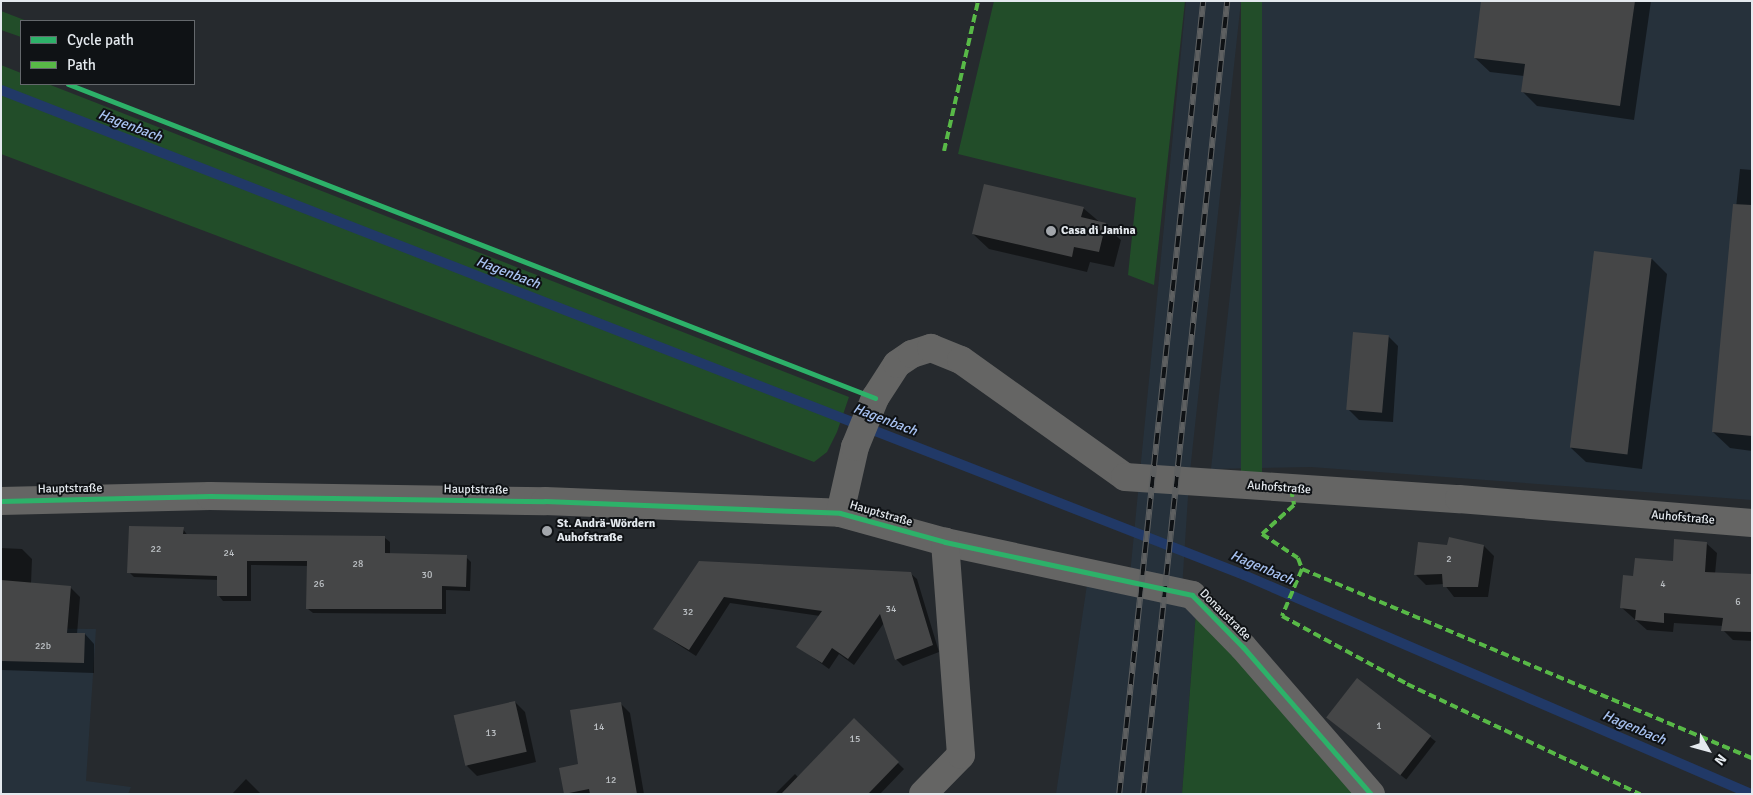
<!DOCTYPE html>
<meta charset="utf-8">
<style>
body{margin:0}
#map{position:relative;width:1753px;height:795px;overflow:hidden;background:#262a2e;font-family:Signika,sans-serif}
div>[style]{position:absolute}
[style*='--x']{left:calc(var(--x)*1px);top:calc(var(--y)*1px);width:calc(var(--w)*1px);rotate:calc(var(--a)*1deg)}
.built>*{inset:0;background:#26313b}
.green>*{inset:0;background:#224d29;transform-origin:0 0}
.shadow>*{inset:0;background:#0007;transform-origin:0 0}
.stream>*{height:10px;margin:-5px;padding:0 5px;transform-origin:5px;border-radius:5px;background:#213967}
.building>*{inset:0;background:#454647;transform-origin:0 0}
.minor>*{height:28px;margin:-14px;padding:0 14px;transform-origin:14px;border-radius:14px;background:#656564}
.rail>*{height:5.5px;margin-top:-2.75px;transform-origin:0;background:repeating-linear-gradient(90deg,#0f1215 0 11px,#5e6061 0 22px);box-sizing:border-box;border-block:1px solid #5e6061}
.quiet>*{height:4px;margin-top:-2px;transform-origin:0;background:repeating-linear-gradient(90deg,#58b947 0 8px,transparent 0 12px)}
.cycleway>*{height:5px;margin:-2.5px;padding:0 2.5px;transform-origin:2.5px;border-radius:2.5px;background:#2db169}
.dots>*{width:14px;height:14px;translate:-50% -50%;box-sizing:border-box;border:2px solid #0f1215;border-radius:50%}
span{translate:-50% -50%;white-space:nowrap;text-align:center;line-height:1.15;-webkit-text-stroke:4px #0f1215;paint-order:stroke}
.number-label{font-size:10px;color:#bcc0c4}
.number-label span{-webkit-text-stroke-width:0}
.poi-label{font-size:12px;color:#e4e9ee;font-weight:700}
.left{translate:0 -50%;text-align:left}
.street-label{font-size:12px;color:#e4e9ee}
.water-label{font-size:14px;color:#a8c2f1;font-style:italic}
.frame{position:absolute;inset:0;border:2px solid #e4e9ee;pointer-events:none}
.legend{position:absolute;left:20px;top:20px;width:175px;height:65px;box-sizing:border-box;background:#0f1215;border:1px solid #64686c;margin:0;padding:6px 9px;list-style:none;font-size:15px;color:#e4e9ee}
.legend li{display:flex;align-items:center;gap:10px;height:25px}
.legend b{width:25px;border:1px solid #64686c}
.north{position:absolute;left:1683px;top:725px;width:50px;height:50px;-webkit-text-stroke:4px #0f1215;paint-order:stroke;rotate:128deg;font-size:14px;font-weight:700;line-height:20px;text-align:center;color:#e4e9ee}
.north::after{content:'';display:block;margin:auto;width:18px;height:22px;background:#e4e9ee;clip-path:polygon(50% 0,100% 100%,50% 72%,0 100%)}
</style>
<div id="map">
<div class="built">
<div style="clip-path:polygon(1186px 1px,1241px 1px,1189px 481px,1181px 605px,1196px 612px,1182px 794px,1056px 794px,1089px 571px,1129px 585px)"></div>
<div style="clip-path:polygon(1262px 1px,1752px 1px,1752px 500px,1311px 467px,1211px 469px)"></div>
<div style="clip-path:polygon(1px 628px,96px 629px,86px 781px,131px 787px,128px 794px,1px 794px)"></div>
</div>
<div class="green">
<div style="clip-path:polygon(994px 1px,1185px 1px,1154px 285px,1128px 275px,1136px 198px,958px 154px)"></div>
<div style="left:1241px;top:1px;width:21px;height:483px"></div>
<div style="clip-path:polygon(1px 11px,27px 21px,21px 21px,21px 37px,1px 30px)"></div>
<div style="clip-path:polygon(1px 65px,21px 73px,21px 84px,48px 84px,849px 397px,837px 432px,827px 452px,814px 462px,1px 154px)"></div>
<div style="clip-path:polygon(1196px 612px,1369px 794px,1182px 794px)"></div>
</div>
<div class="shadow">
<div style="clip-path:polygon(1482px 1px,1651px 1px,1634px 120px,1537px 106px,1522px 91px,1524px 76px,1490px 72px,1475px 58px)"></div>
<div style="clip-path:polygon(1740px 169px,1752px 170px,1752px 451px,1730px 448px,1713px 432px)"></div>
<div style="clip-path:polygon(1083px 208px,1121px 240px,1114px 267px,1090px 262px,1087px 272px,989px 249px,973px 234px)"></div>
<div style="clip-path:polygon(1595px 252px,1652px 259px,1667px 274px,1642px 469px,1586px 462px,1571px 448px)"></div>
<div style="clip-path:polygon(1388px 336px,1398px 346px,1393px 422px,1359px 420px,1349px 410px)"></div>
<div style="clip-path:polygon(183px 529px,188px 536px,385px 538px,390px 542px,390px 555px,466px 557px,471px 562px,470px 591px,446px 590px,446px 614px,313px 613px,308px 609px,308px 566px,251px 565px,251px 601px,223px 601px,219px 596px,219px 580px,134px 577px,129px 572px)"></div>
<div style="clip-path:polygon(1706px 543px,1717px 553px,1715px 574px,1752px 576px,1752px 641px,1733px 640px,1723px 630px,1723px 626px,1674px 623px,1673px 632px,1647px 630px,1622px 608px,1635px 577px,1674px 562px)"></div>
<div style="clip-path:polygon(1484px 546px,1494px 556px,1488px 597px,1454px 597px,1444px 584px,1426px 585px,1416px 575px,1448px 547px)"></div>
<div style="clip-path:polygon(1px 548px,22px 549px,32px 559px,31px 584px,70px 587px,80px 597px,77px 634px,85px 634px,94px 644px,94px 673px,1px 670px)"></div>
<div style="clip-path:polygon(700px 563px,910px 573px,917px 579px,939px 652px,903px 666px,896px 659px,884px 623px,854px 665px,839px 654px,829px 669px,797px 646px,820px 616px,730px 603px,696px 656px,654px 629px)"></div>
<div style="left:1357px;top:680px;width:100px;height:48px;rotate:38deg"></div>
<div style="clip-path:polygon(515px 702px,525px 712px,536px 762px,477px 776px,467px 766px)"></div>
<div style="clip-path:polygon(621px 704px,630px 713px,644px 794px,566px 794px,579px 765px)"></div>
<div style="clip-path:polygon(854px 720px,904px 769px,880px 794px,775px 794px,795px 774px,798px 777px)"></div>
<div style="clip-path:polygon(246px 779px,261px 794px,232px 794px)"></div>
</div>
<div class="stream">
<div style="--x:1;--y:90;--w:1334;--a:21.31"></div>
<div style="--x:1244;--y:575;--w:552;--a:23.36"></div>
</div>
<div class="building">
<div style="clip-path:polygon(1481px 1px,1635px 1px,1620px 106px,1521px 92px,1525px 64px,1474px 58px)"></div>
<div style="clip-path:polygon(984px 184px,1084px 207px,1081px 217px,1106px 223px,1099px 252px,1074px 247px,1072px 257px,972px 234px)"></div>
<div style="clip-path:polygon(1733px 204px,1752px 205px,1752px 436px,1712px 432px)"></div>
<div style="left:1594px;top:251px;width:58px;height:198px;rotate:7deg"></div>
<div style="left:1353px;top:332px;width:36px;height:78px;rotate:5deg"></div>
<div style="clip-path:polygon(129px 526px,184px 527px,183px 534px,385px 536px,385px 553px,467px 555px,466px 587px,442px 586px,442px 609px,306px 609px,307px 561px,247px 561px,247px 596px,217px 596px,217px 576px,127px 573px)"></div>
<div style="clip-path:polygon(1449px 537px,1484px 545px,1478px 587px,1443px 587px,1442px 574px,1414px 575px,1418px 542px,1447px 545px)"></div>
<div style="clip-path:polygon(1674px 539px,1707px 542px,1705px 572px,1752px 574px,1752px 632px,1721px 631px,1723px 618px,1664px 613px,1664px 623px,1635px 620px,1636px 610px,1620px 608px,1623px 575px,1633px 576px,1635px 558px,1673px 561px)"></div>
<div style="clip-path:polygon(699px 561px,911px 572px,933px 645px,895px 660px,880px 614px,848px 659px,832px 648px,822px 663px,796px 647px,822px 611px,724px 597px,689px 650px,653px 629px)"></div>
<div style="clip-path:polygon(1px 580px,71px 586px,67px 633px,85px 633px,84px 663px,1px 661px)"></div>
<div style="left:1357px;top:678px;width:94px;height:50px;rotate:38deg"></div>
<div style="left:515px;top:701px;width:52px;height:63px;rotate:77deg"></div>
<div style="clip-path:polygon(621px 702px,637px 794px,590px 794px,589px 789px,564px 794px,559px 768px,578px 764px,570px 710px)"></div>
<div style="clip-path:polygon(854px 718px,899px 762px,868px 794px,781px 794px)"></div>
</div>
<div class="minor">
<div style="--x:1;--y:501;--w:209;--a:-1.4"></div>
<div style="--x:210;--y:496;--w:335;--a:0.9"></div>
<div style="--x:545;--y:501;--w:295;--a:2.3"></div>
<div style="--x:840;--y:513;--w:109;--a:15.4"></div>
<div style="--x:945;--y:542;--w:253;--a:12.1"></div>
<div style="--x:1192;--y:595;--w:73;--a:45.6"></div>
<div style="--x:1243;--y:647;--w:195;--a:49"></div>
<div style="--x:840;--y:513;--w:68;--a:-77.2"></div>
<div style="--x:855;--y:447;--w:53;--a:-67.8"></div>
<div style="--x:875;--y:398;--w:40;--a:-57.1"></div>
<div style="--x:897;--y:364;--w:18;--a:-34"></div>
<div style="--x:912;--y:354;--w:20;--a:-18"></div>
<div style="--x:931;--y:348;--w:32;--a:22"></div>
<div style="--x:961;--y:360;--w:201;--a:35.5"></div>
<div style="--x:1125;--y:477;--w:335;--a:3.8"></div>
<div style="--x:1459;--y:499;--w:294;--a:4.7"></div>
<div style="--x:923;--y:794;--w:54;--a:-45.7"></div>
<div style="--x:961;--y:755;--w:214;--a:-94.3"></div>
</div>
<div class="rail">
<div style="--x:1119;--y:794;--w:797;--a:-83.95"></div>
<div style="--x:1143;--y:794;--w:797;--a:-83.95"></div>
</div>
<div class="quiet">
<div style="--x:944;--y:151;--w:154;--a:-77.2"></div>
<div style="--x:1291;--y:489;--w:16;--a:79"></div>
<div style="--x:1294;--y:505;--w:43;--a:137.8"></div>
<div style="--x:1262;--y:534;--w:43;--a:33.7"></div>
<div style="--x:1298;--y:558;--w:12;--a:70"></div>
<div style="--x:1302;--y:569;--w:51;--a:113.1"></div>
<div style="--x:1282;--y:616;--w:142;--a:28.5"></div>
<div style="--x:1407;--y:684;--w:258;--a:25.3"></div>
<div style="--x:1302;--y:569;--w:488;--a:22.8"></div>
</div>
<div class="cycleway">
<div style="--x:68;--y:84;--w:866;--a:21.26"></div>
<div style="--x:1;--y:501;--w:209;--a:-1.4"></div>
<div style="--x:210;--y:496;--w:335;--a:0.9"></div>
<div style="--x:545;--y:501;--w:295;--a:2.3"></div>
<div style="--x:840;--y:513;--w:109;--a:15.4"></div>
<div style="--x:945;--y:542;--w:253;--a:12.1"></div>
<div style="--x:1192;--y:595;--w:73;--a:45.6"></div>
<div style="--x:1243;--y:647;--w:195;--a:49"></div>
</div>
<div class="dots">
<div style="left:1051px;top:231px;background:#a2a6ab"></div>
<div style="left:547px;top:531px;background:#a2a6ab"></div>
</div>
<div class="number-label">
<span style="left:156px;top:550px">22</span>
<span style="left:229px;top:554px">24</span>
<span style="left:1449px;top:560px">2</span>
<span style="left:358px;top:565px">28</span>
<span style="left:427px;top:576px">30</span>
<span style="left:319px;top:585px">26</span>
<span style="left:1663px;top:585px">4</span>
<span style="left:1738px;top:603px">6</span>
<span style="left:891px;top:610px">34</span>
<span style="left:688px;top:613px">32</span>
<span style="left:43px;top:647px">22b</span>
<span style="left:1379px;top:727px">1</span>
<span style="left:599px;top:728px">14</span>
<span style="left:491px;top:734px">13</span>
<span style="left:855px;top:740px">15</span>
<span style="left:611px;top:781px">12</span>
</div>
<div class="poi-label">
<span class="left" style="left:1061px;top:231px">Casa di Janina</span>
<span class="left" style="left:557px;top:531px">St. Andrä-Wördern<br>Auhofstraße</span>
</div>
<div class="street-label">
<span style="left:1279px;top:488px;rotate:4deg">Auhofstraße</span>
<span style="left:70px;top:489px;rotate:-1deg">Hauptstraße</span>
<span style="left:476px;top:490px;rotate:1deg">Hauptstraße</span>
<span style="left:881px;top:514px;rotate:16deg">Hauptstraße</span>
<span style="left:1683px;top:518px;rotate:5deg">Auhofstraße</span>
<span style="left:1225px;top:615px;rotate:45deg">Donaustraße</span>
</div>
<div class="water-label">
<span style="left:130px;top:126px;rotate:21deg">Hagenbach</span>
<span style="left:508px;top:273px;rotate:21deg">Hagenbach</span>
<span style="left:885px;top:420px;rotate:21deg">Hagenbach</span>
<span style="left:1262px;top:568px;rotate:23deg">Hagenbach</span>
<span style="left:1634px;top:728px;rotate:23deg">Hagenbach</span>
</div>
<div class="frame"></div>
<ul class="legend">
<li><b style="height:6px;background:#2db169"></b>Cycle path</li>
<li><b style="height:6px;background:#58b947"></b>Path</li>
</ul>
<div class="north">N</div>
</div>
